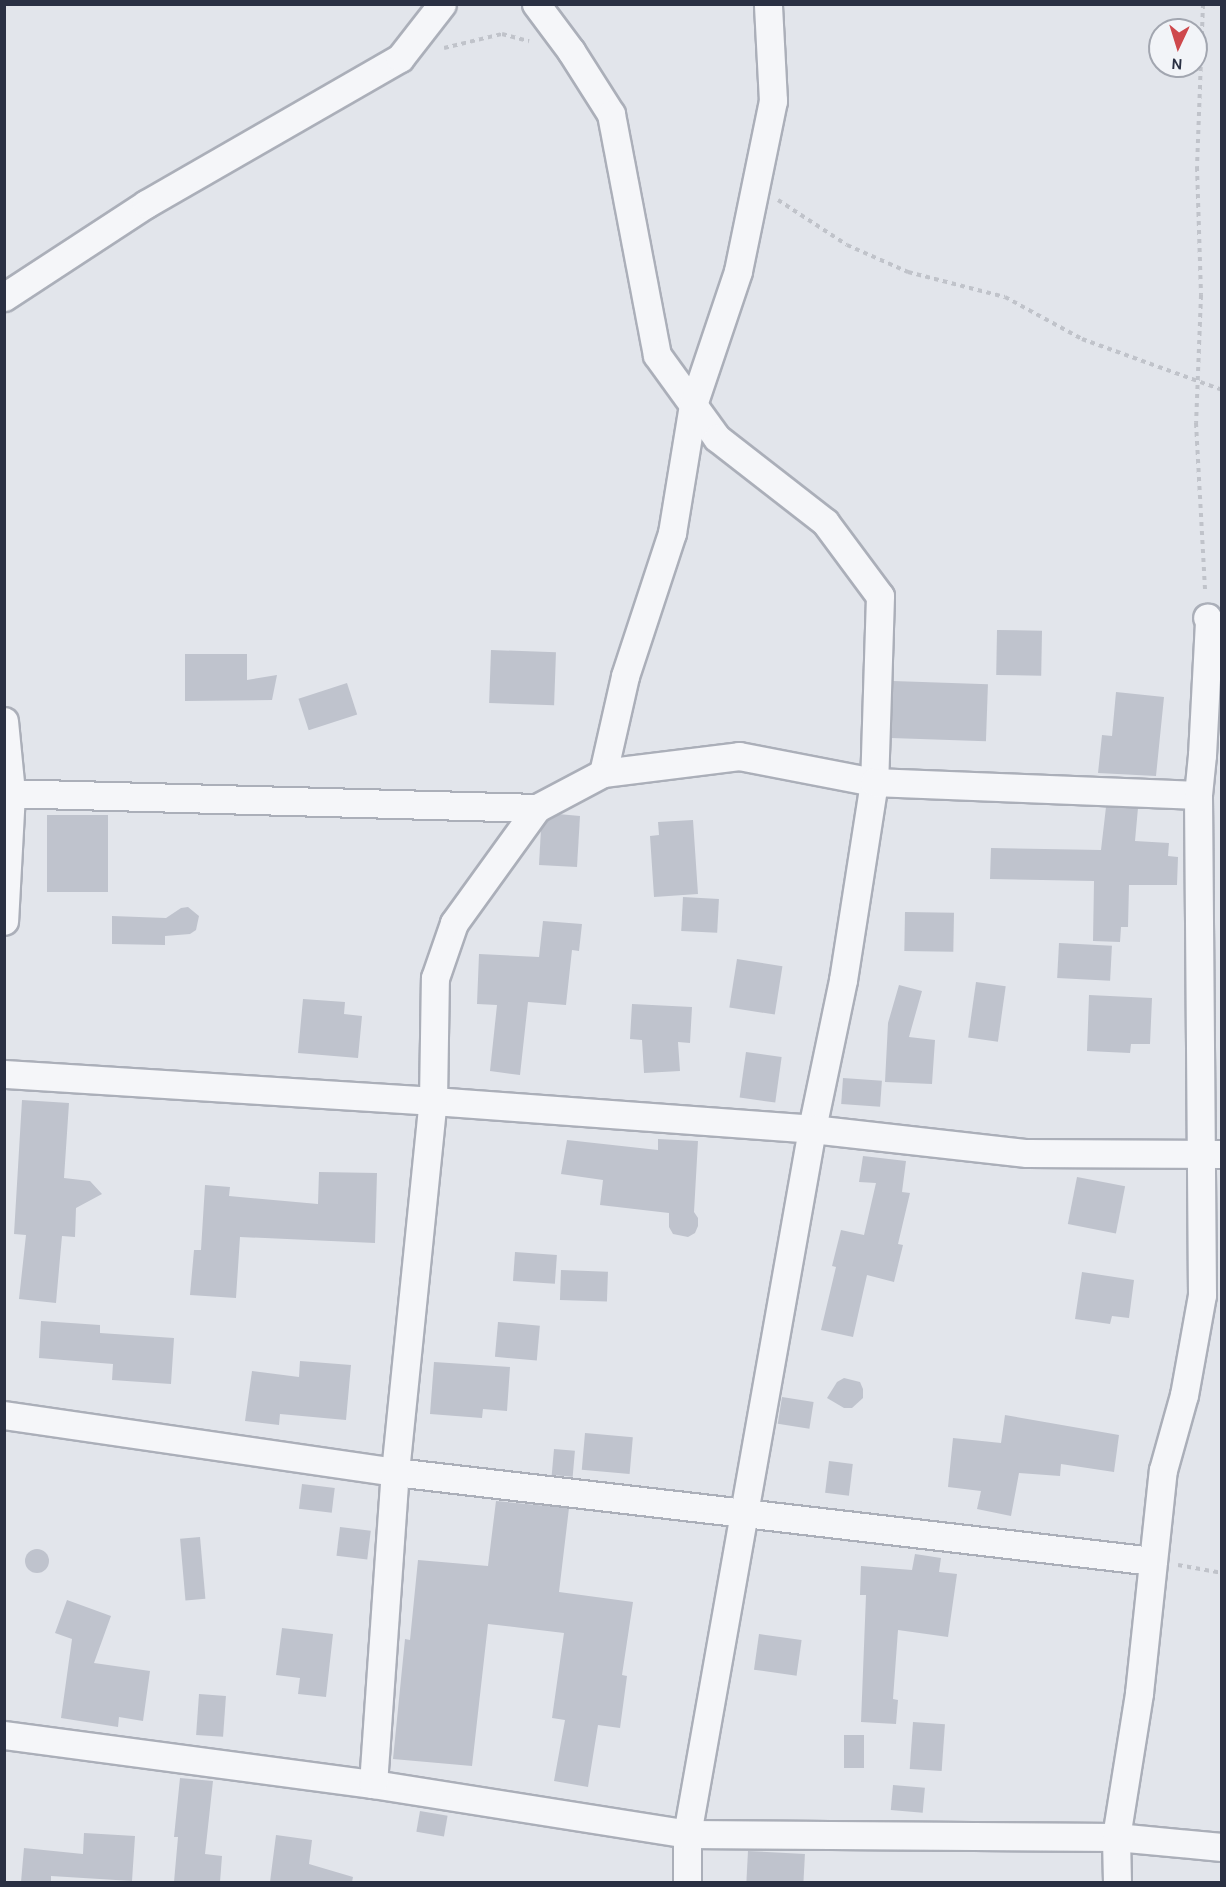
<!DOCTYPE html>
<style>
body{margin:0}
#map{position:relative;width:1226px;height:1887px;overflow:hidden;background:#e2e5eb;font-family:Karla,sans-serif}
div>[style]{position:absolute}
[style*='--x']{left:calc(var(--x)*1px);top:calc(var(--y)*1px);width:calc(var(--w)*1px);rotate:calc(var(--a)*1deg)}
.building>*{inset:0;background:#bfc3cd;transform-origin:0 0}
.round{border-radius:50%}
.path>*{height:4px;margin-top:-2px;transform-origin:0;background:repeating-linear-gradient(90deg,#c0c3ca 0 4.5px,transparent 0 9px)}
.roads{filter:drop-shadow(2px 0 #abafb9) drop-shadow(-2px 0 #abafb9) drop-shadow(0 2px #abafb9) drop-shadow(0 -2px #abafb9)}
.street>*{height:27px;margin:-13.5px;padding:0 13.5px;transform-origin:13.5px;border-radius:13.5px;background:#f5f6f9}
span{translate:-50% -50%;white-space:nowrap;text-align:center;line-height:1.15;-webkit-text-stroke:5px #f2f4f8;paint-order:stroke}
.frame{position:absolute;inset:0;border:6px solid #2a3043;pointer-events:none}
.north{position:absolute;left:1148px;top:18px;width:60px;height:60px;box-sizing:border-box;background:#f2f4f8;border:2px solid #a2a6b0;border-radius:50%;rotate:184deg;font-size:16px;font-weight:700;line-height:24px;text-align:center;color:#2a3043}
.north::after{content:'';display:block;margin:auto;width:21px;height:27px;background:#ce484c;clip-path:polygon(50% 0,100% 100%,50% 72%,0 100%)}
</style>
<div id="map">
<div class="building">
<div style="left:997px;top:630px;width:45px;height:45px;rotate:1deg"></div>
<div style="left:491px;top:650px;width:65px;height:53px;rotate:2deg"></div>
<div style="clip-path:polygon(185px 654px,247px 654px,247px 680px,277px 675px,272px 700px,185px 701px)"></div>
<div style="left:893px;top:681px;width:95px;height:57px;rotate:2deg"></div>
<div style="left:347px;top:683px;width:33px;height:51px;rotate:72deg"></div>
<div style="clip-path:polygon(1116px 692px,1164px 697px,1156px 776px,1098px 773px,1102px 735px,1112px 736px)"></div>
<div style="clip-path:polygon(1106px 807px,1138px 808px,1135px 841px,1169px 843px,1168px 856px,1178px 857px,1177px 885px,1129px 885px,1128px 927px,1121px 927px,1120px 942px,1093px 941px,1094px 881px,990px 879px,991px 848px,1101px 850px)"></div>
<div style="clip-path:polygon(558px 814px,580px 816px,577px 867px,539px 865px,541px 829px,548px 820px)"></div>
<div style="left:47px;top:815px;width:61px;height:77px"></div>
<div style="clip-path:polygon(693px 820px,698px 894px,654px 897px,650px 836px,659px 835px,658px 822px)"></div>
<div style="left:683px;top:897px;width:36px;height:34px;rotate:3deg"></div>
<div style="clip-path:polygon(188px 907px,199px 916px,196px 930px,190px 934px,165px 936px,165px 945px,112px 944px,112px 916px,166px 918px,181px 908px)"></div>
<div style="left:905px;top:912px;width:49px;height:39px;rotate:1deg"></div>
<div style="clip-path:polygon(543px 921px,582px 924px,579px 951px,572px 950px,566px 1005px,528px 1002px,520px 1075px,490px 1071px,497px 1005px,477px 1004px,479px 954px,539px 957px)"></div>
<div style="left:1059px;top:943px;width:53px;height:35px;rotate:3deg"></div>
<div style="left:737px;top:959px;width:46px;height:49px;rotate:9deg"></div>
<div style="left:976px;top:982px;width:30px;height:56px;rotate:8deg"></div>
<div style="clip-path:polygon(899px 985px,922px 991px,909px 1037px,935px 1040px,932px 1084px,885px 1082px,888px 1023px)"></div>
<div style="clip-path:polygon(1089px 995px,1152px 998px,1150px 1044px,1131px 1044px,1130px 1053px,1087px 1051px)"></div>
<div style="clip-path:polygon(303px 999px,345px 1002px,344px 1014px,362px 1016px,358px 1058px,298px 1053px)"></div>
<div style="clip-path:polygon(632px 1004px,692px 1007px,690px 1043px,678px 1042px,680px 1071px,644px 1073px,642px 1040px,630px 1039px)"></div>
<div style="left:746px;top:1052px;width:36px;height:46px;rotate:8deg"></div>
<div style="left:843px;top:1078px;width:39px;height:26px;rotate:4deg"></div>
<div style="clip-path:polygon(22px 1100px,69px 1103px,64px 1178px,90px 1181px,102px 1194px,76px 1208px,75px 1237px,62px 1236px,56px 1303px,19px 1299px,26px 1235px,14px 1234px)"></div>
<div style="clip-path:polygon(658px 1139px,698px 1141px,694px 1212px,698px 1218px,698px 1226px,695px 1233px,688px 1237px,673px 1234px,669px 1227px,669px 1213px,600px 1205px,603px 1180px,561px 1174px,567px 1140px,658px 1150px)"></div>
<div style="clip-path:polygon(863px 1156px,906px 1161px,902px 1192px,910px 1193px,898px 1244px,903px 1245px,894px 1282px,867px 1275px,853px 1337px,821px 1330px,836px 1267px,832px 1266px,841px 1230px,864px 1235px,876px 1183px,859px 1182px)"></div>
<div style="clip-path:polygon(319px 1172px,377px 1173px,375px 1243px,240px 1237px,236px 1298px,190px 1295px,194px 1250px,201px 1250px,205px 1185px,230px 1187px,229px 1196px,318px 1204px)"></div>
<div style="left:1077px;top:1177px;width:49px;height:48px;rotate:11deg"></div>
<div style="left:515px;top:1252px;width:42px;height:29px;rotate:4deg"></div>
<div style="left:561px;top:1270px;width:47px;height:30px;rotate:2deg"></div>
<div style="clip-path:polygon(1082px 1272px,1134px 1280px,1129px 1318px,1112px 1316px,1110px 1324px,1075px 1319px)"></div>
<div style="clip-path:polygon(41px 1321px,100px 1325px,100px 1333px,174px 1338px,171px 1384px,112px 1380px,113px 1364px,39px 1358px)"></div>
<div style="left:498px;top:1322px;width:42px;height:35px;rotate:5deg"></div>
<div style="clip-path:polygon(300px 1361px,351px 1365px,346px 1420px,280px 1414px,279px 1425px,245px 1421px,252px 1371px,299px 1377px)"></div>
<div style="clip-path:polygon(434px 1362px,510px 1367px,507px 1411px,483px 1409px,482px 1418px,430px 1414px)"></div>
<div style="clip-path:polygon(844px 1378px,860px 1382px,863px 1389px,863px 1398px,852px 1408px,844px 1408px,827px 1398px,837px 1382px)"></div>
<div style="left:782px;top:1397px;width:32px;height:27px;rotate:9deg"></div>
<div style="clip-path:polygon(1005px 1415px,1119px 1435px,1114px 1472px,1061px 1464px,1060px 1476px,1019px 1473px,1011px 1516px,977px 1509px,981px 1491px,948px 1487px,953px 1438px,1001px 1443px)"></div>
<div style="left:585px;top:1433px;width:48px;height:37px;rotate:5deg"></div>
<div style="left:554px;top:1449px;width:21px;height:26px;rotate:5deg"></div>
<div style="left:829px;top:1461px;width:24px;height:32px;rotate:7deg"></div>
<div style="left:302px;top:1484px;width:33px;height:25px;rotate:7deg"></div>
<div style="clip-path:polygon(496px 1501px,569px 1508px,559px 1592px,633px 1602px,622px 1675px,627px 1676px,620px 1728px,598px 1725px,588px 1787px,554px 1781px,565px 1720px,552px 1718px,564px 1633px,488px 1624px,472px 1766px,393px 1759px,405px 1639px,410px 1640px,418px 1560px,488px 1566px)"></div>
<div style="left:340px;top:1527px;width:31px;height:29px;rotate:7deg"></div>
<div style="left:200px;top:1537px;width:62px;height:20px;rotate:85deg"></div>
<div class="round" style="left:25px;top:1549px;width:24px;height:24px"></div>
<div style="clip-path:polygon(915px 1554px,941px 1558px,939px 1572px,957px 1574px,948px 1637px,898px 1630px,893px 1699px,898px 1700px,896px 1724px,861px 1722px,866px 1595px,860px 1595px,861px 1566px,912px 1570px)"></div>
<div style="clip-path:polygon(67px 1600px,111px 1616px,94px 1663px,150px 1671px,143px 1721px,119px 1717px,118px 1727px,61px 1718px,72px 1639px,55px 1633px)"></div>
<div style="clip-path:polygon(282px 1628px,333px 1634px,326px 1697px,298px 1694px,300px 1678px,276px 1675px)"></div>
<div style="left:759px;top:1634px;width:43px;height:36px;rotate:8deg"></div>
<div style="left:199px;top:1694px;width:27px;height:41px;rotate:4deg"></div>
<div style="left:913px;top:1722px;width:32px;height:47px;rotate:4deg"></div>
<div style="left:844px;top:1735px;width:20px;height:33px"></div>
<div style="clip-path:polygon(180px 1778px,213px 1781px,205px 1854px,222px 1856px,220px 1882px,174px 1882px,178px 1837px,174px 1837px)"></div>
<div style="left:893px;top:1785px;width:32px;height:25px;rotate:5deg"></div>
<div style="left:420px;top:1811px;width:28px;height:21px;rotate:10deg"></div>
<div style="clip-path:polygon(84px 1833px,135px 1836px,132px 1881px,51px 1876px,51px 1882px,21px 1882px,24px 1848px,83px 1854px)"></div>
<div style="clip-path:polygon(276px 1835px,312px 1840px,309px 1864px,353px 1877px,352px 1882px,270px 1882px)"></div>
<div style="left:748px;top:1851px;width:57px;height:31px;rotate:3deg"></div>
</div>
<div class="path">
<div style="--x:1203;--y:4;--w:163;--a:92.1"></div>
<div style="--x:1197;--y:167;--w:128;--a:88.2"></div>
<div style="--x:1201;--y:295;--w:128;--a:92.2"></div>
<div style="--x:1196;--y:423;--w:168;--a:86.9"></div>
<div style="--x:444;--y:48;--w:60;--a:-13.6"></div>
<div style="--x:502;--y:34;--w:28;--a:15"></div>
<div style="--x:778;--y:200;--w:82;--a:33.1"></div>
<div style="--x:847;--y:245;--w:67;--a:23.9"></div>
<div style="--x:908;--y:272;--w:100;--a:14.5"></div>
<div style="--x:1005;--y:297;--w:88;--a:28.6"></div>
<div style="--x:1082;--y:339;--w:149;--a:20"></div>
<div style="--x:1178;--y:1565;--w:45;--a:10.3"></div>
</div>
<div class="roads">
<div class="street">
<div style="--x:536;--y:4;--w:59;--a:53.3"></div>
<div style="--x:571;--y:51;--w:75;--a:57.6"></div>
<div style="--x:611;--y:114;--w:245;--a:79.2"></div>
<div style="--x:657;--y:355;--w:102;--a:54.1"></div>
<div style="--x:717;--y:438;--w:137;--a:37.9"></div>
<div style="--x:825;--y:522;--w:92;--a:53.4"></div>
<div style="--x:880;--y:596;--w:186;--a:91.8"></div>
<div style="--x:874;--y:782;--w:200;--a:98.9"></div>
<div style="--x:843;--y:980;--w:152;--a:101.8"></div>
<div style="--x:812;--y:1129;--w:716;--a:100.05"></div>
<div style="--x:687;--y:1834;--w:48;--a:90"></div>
<div style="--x:4;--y:297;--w:170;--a:-33.2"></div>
<div style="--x:146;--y:204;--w:293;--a:-29.9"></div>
<div style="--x:400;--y:58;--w:68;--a:-52.1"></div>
<div style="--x:4;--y:721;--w:72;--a:84.4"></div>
<div style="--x:11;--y:793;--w:128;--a:93.1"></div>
<div style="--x:603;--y:773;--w:99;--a:-77.2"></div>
<div style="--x:625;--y:676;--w:151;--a:-71.8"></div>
<div style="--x:672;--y:533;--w:130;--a:-80.7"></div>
<div style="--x:693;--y:405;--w:141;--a:-71.4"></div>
<div style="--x:738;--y:271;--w:174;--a:-78.4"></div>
<div style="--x:773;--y:101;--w:97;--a:-93"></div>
<div style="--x:4;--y:793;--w:533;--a:1.61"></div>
<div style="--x:537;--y:808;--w:75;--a:-27.9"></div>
<div style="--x:603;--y:773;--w:137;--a:-7.1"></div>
<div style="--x:739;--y:756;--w:137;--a:10.9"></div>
<div style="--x:874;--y:782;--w:324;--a:2.3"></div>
<div style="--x:4;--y:1074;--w:430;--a:3.6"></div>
<div style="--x:433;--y:1101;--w:380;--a:4.2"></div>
<div style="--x:812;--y:1129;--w:216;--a:6.4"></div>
<div style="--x:1027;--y:1153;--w:195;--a:0.3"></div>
<div style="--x:4;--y:1415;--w:395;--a:8.3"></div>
<div style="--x:395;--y:1472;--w:763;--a:6.7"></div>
<div style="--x:4;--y:1735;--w:372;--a:7.6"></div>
<div style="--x:373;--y:1784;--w:318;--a:9"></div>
<div style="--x:687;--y:1834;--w:429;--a:0.4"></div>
<div style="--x:1116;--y:1837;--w:106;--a:5.4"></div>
<div style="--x:373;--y:1784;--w:313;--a:-86"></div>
<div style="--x:395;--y:1472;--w:373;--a:-84.2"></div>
<div style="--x:433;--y:1101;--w:123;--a:-89.1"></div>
<div style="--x:435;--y:978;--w:58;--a:-70.9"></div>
<div style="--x:454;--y:923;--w:142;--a:-54.2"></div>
<div style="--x:1117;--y:1882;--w:45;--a:-91.3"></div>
<div style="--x:1116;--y:1837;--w:146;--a:-80.9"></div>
<div style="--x:1139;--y:1693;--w:224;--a:-83.9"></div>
<div style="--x:1163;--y:1470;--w:78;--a:-74.4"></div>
<div style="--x:1184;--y:1395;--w:102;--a:-79.8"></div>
<div style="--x:1202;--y:1295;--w:500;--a:-90.46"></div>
<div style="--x:1198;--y:795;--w:40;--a:-84.3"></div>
<div style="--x:1202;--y:755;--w:134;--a:-87"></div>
<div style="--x:1209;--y:621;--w:4;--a:-117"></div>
</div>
</div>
<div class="frame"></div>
<div class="north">N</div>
</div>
